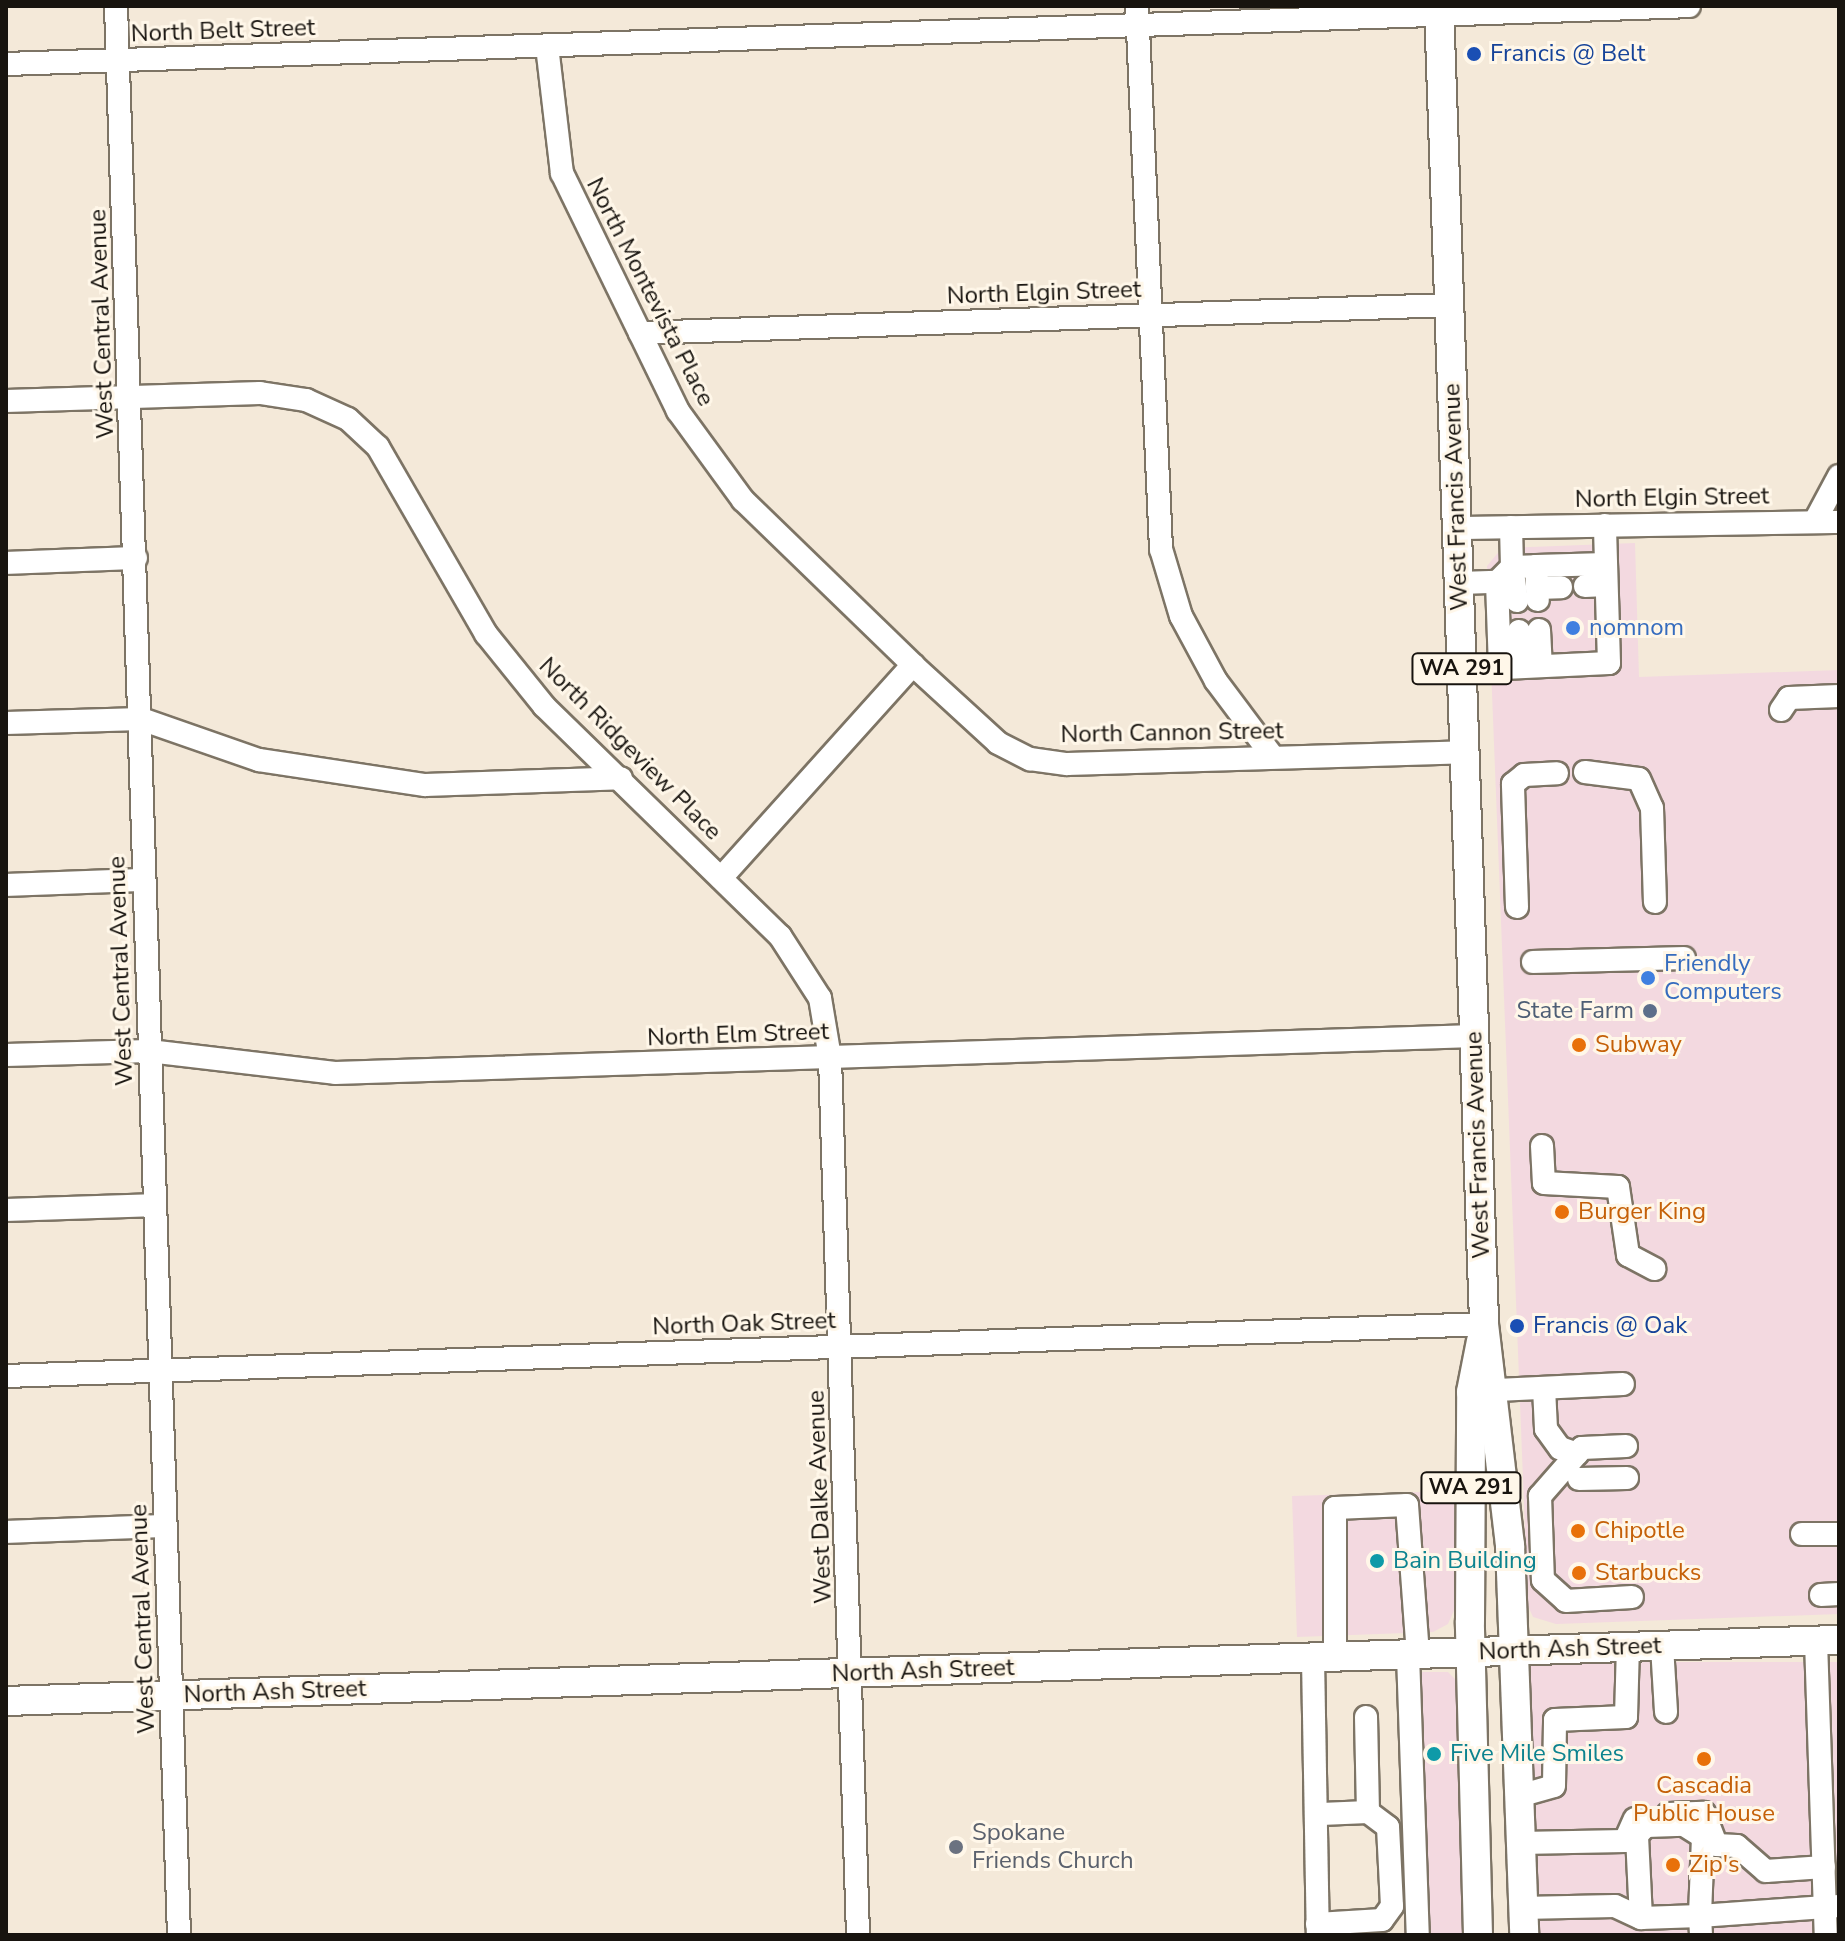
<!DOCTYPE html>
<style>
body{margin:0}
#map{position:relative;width:1845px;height:1941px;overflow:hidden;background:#f4e9d9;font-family:"Nunito Sans",sans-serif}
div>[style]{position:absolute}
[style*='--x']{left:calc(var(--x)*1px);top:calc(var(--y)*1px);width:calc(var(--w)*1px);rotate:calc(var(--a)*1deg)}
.commercial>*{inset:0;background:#f3d9e0;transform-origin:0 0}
.roads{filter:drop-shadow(2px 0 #7d7465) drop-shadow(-2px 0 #7d7465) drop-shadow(0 2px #7d7465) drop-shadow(0 -2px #7d7465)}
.minor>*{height:22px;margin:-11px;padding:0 11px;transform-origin:11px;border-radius:11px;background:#fff}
.major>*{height:28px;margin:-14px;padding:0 14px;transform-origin:14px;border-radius:14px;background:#fff}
.dots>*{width:22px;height:22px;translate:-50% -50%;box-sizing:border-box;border:4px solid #fff7e9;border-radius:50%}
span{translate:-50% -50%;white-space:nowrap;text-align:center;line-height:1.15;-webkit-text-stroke:6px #fff7e9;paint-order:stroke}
.shield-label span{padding:2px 6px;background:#fff7e9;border:2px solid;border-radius:6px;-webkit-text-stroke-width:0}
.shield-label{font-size:22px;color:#18140f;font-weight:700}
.street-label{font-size:24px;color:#18140f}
.transit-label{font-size:24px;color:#164399}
.left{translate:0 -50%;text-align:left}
.shop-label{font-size:24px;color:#366cbe}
.service-label{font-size:24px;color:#4e5e75}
.right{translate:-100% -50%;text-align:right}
.food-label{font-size:24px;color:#c56008}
.culture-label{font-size:24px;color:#0d838f}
.worship-label{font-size:24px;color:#5b616d}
.frame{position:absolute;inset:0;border:8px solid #18140f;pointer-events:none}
</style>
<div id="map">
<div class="commercial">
<div style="clip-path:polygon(1635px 543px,1639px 677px,1839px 670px,1839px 1614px,1556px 1624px,1533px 1617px,1528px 1606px,1487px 566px,1502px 548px)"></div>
<div style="clip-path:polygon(1454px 1491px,1456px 1606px,1448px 1624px,1433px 1632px,1297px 1637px,1292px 1496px)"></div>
<div style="left:1839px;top:1662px;width:273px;height:308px;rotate:90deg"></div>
<div style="clip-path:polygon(1402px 1672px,1448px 1672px,1458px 1682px,1467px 1935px,1404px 1935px)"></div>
</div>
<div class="roads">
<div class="minor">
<div style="--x:116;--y:6;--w:1930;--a:88.13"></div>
<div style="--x:1137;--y:6;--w:544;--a:87.47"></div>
<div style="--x:1161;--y:549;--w:70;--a:73.4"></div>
<div style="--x:1181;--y:616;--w:74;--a:61.7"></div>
<div style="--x:1216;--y:681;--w:95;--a:53.1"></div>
<div style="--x:547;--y:46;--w:128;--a:83.3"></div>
<div style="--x:562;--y:173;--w:265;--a:64"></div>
<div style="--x:678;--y:411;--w:110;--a:53.9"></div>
<div style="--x:743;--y:500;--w:237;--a:44.1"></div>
<div style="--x:6;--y:64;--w:1684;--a:-1.97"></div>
<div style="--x:640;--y:333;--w:810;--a:-1.98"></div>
<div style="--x:6;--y:401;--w:254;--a:-1.8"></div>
<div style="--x:260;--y:393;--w:47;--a:8.7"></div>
<div style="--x:306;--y:400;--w:46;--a:24.3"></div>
<div style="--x:348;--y:419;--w:41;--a:43"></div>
<div style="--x:378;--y:447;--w:216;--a:60"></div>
<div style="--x:486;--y:634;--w:92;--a:51.1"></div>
<div style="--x:544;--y:706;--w:330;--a:44.3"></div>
<div style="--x:780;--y:936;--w:74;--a:57.2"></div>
<div style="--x:820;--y:998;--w:61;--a:80.5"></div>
<div style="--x:830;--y:1058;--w:877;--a:88.17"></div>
<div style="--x:1815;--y:521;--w:51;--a:-61.9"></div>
<div style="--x:1458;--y:528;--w:381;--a:-0.9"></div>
<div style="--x:6;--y:563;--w:130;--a:-2.2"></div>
<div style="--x:1536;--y:566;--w:70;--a:-1.6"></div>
<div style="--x:1460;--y:583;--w:37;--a:-2"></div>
<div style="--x:1585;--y:586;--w:21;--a:-3"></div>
<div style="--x:1537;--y:588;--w:24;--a:-2"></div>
<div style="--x:1517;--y:601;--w:34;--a:-98"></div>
<div style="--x:1512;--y:567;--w:24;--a:-2"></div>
<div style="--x:1536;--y:566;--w:34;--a:87"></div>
<div style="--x:1539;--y:630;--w:36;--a:87"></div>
<div style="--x:1519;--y:631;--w:36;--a:88"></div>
<div style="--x:1500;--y:668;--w:86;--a:-92"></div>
<div style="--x:1497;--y:582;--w:21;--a:-45"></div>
<div style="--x:1512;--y:567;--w:40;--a:-91.4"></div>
<div style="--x:1462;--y:670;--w:147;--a:-2.7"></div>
<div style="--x:1609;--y:663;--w:138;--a:-91.7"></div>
<div style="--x:1781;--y:710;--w:14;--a:-56"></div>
<div style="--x:1789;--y:698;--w:50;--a:-2.3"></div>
<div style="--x:6;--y:723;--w:135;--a:-1.7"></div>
<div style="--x:141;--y:719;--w:125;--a:19.2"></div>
<div style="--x:259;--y:760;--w:168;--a:8.6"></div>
<div style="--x:425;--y:785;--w:196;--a:-2"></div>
<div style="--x:1585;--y:772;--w:54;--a:7.4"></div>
<div style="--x:1639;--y:779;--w:32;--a:66"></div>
<div style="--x:1652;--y:808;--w:94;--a:88.2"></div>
<div style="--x:721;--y:878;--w:287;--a:-48"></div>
<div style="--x:913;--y:665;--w:115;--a:42.5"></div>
<div style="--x:998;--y:743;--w:36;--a:27"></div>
<div style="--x:1030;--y:759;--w:37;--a:8"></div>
<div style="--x:1067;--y:764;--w:398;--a:-1.7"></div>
<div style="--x:6;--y:885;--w:137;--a:-2.1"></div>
<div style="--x:1517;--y:907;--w:123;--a:-91.9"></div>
<div style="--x:1513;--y:784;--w:14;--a:-39"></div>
<div style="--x:1524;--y:775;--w:33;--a:-3"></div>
<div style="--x:1533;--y:962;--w:151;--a:-1.5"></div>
<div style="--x:6;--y:1055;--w:143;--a:-1.6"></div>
<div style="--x:149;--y:1051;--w:187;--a:6.7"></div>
<div style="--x:335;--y:1073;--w:1140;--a:-1.86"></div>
<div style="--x:1542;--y:1146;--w:37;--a:87"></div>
<div style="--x:1544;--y:1183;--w:74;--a:3.1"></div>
<div style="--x:1618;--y:1187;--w:69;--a:81.6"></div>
<div style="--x:1628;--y:1255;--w:30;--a:28"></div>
<div style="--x:6;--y:1210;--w:149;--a:-1.9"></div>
<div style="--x:6;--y:1376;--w:1479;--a:-2.01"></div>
<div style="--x:1544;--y:1388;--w:41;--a:87.2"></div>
<div style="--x:1546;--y:1429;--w:24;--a:54"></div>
<div style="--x:1560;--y:1448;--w:18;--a:19"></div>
<div style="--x:1497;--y:1390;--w:126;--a:-2.7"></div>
<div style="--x:1626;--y:1446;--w:44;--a:177.4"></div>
<div style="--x:1582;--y:1448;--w:64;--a:131.2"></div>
<div style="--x:1540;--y:1496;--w:84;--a:88"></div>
<div style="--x:1543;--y:1580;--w:31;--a:42"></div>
<div style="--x:1566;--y:1601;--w:66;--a:-3.5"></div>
<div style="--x:1579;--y:1479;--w:48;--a:-1.2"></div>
<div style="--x:6;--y:1532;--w:159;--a:-2.2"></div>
<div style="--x:1802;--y:1534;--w:37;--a:0"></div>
<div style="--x:1821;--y:1595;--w:18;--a:-3"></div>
<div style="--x:1816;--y:1641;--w:294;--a:88.1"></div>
<div style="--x:1662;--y:1646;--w:66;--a:86.5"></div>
<div style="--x:1408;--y:1655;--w:280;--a:88"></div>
<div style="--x:1335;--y:1657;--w:149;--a:-90"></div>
<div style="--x:1335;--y:1508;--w:72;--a:-2.4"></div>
<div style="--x:1407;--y:1505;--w:150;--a:85.8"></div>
<div style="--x:1313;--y:1658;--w:277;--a:89"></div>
<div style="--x:1366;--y:1717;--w:95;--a:88.8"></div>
<div style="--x:1519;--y:1796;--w:36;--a:-16"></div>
<div style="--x:1554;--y:1786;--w:66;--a:-89.1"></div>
<div style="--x:1555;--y:1720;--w:71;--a:-2.4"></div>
<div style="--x:1626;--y:1717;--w:70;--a:-88.4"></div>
<div style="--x:1668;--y:1814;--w:36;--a:-2"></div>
<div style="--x:1704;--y:1813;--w:34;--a:69"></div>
<div style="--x:1716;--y:1845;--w:21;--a:3"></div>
<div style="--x:1737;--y:1846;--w:38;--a:41"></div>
<div style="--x:1766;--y:1871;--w:58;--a:-3.9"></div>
<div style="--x:1520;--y:1843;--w:105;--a:-1.1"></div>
<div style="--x:1625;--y:1841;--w:24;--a:-66"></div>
<div style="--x:1522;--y:1908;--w:93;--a:-1.2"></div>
<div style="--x:1615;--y:1906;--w:29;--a:25"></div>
<div style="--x:1641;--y:1918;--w:59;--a:-1.9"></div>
<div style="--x:1700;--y:1916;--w:19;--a:87"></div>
<div style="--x:1641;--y:1918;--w:83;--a:-92.8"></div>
<div style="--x:1637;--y:1835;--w:13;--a:-45"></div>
<div style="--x:1646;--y:1826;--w:38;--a:-2"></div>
<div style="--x:1684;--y:1825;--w:22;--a:32"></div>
<div style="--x:1703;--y:1837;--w:79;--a:92.2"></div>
<div style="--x:1700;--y:1916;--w:139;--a:-4.1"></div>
<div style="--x:1317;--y:1924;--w:65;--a:-3.5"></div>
<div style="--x:1382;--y:1920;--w:17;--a:-54"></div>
<div style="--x:1392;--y:1906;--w:79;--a:-92.9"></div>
<div style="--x:1388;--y:1827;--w:25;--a:-143"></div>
<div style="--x:1368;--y:1812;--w:47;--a:177.6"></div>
</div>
<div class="major">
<div style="--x:1439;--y:6;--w:1319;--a:88.04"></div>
<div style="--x:1484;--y:1324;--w:223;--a:83.3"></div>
<div style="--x:1510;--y:1545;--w:390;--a:87.9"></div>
<div style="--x:6;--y:1701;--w:1834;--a:-1.91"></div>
<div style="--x:1478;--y:1935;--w:314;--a:-91.5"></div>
<div style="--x:1470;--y:1621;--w:229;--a:-89.7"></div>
<div style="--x:1471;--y:1392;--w:52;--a:-78.9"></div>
</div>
</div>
<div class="dots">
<div style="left:1474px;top:54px;background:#1a4fb4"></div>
<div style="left:1573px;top:628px;background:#3f7fe0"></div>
<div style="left:1648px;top:978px;background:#3f7fe0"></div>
<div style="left:1650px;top:1011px;background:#5c6f8a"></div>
<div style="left:1579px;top:1045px;background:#e8710a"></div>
<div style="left:1562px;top:1212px;background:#e8710a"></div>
<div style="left:1517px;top:1326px;background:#1a4fb4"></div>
<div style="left:1578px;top:1531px;background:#e8710a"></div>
<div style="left:1377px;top:1561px;background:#0f9aa8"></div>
<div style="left:1579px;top:1573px;background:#e8710a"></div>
<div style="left:1434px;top:1754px;background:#0f9aa8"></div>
<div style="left:1704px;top:1759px;background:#e8710a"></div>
<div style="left:956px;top:1847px;background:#6b7280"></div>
<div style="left:1673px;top:1865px;background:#e8710a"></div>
</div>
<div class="shield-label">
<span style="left:1462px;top:669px">WA 291</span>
<span style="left:1471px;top:1488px">WA 291</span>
</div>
<div class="street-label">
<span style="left:223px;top:31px;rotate:-2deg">North Belt Street</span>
<span style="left:650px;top:292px;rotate:63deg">North Montevista Place</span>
<span style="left:1044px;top:293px;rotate:-2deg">North Elgin Street</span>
<span style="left:102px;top:324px;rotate:-92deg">West Central Avenue</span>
<span style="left:1456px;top:497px;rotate:-92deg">West Francis Avenue</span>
<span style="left:1672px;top:498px;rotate:-1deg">North Elgin Street</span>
<span style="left:1172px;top:733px;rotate:-1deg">North Cannon Street</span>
<span style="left:630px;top:749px;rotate:45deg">North Ridgeview Place</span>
<span style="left:121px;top:971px;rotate:-92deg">West Central Avenue</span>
<span style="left:738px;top:1035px;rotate:-2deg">North Elm Street</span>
<span style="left:1478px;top:1145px;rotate:-92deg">West Francis Avenue</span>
<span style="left:744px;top:1324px;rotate:-2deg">North Oak Street</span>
<span style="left:820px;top:1497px;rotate:-92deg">West Dalke Avenue</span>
<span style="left:143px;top:1619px;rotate:-92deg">West Central Avenue</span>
<span style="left:1570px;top:1649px;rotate:-2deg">North Ash Street</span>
<span style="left:923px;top:1671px;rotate:-2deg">North Ash Street</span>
<span style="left:275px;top:1692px;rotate:-2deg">North Ash Street</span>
</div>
<div class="transit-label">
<span class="left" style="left:1490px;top:54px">Francis @ Belt</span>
<span class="left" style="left:1533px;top:1326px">Francis @ Oak</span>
</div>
<div class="shop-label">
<span class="left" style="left:1589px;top:628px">nomnom</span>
<span class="left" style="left:1664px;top:978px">Friendly<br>Computers</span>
</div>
<div class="service-label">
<span class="right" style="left:1634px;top:1011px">State Farm</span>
</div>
<div class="food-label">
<span class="left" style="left:1595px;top:1045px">Subway</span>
<span class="left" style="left:1578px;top:1212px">Burger King</span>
<span class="left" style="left:1594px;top:1531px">Chipotle</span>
<span class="left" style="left:1595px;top:1573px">Starbucks</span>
<span style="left:1704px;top:1800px">Cascadia<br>Public House</span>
<span class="left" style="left:1689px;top:1865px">Zip's</span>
</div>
<div class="culture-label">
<span class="left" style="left:1393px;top:1561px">Bain Building</span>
<span class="left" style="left:1450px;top:1754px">Five Mile Smiles</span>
</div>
<div class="worship-label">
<span class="left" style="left:972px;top:1847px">Spokane<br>Friends Church</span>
</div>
<div class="frame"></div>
</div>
